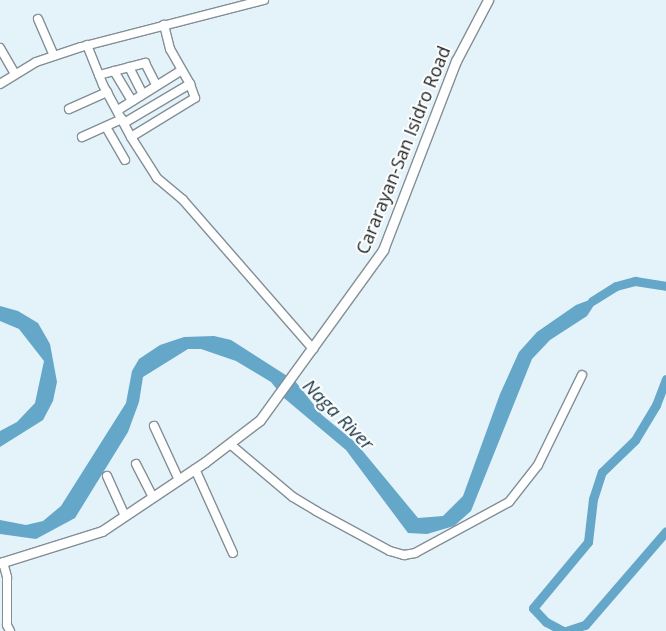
<!DOCTYPE html>
<style>
body{margin:0}
#map{position:relative;width:666px;height:631px;overflow:hidden;background:#e4f2f9;font-family:"Open Sans",sans-serif}
div>[style]{position:absolute}
[style*='--x']{left:calc(var(--x)*1px);top:calc(var(--y)*1px);width:calc(var(--w)*1px);rotate:calc(var(--a)*1deg)}
.water>*{inset:0;background:#65a7c8}
.river>*{height:9px;margin:-4.5px;padding:0 4.5px;transform-origin:4.5px;border-radius:4.5px;background:#65a7c8}
.roads{filter:drop-shadow(1px 0 #838f95) drop-shadow(-1px 0 #838f95) drop-shadow(0 1px #838f95) drop-shadow(0 -1px #838f95)}
.minor>*{height:8px;margin:-4px;padding:0 4px;transform-origin:4px;border-radius:4px;background:#fff}
.major>*{height:9px;margin:-4.5px;padding:0 4.5px;transform-origin:4.5px;border-radius:4.5px;background:#fff}
span{translate:-50% -50%;white-space:nowrap;text-align:center;line-height:1.15;-webkit-text-stroke:4px #fff;paint-order:stroke}
.street-label{font-size:18px;color:#1b2022}
.water-label{font-size:19px;color:#163544;font-style:italic}
</style>
<div id="map">
<div class="water">
<div style="clip-path:polygon(600px 296px,587px 316px,550px 340px,532px 359px,471px 511px,454px 526px,427px 534px,408px 533px,346px 450px,284px 398px,271px 382px,236px 361px,201px 349px,188px 349px,143px 377px,139px 402px,128px 432px,75px 518px,36px 539px,0 534px,0 520px,26px 525px,43px 521px,61px 506px,126px 403px,132px 371px,139px 359px,160px 345px,184px 337px,214px 336px,231px 340px,295px 381px,322px 415px,356px 443px,418px 518px,443px 516px,463px 496px,500px 394px,519px 352px,537px 332px,576px 305px)"></div>
<div style="clip-path:polygon(0 306px,18px 311px,38px 323px,50px 344px,57px 382px,53px 401px,43px 420px,0 447px,0 431px,17px 422px,35px 403px,44px 361px,19px 329px,0 321px)"></div>
</div>
<div class="river">
<div style="--x:592;--y:301;--w:28;--a:-32"></div>
<div style="--x:616;--y:286;--w:20;--a:-15"></div>
<div style="--x:635;--y:281;--w:31;--a:9"></div>
<div style="--x:563;--y:631;--w:19;--a:-152"></div>
<div style="--x:546;--y:622;--w:19;--a:-133"></div>
<div style="--x:533;--y:608;--w:86;--a:-50.2"></div>
<div style="--x:588;--y:542;--w:43;--a:-83.4"></div>
<div style="--x:593;--y:499;--w:28;--a:-72"></div>
<div style="--x:602;--y:472;--w:46;--a:-44.1"></div>
<div style="--x:635;--y:440;--w:41;--a:-59"></div>
<div style="--x:656;--y:405;--w:28;--a:-69"></div>
<div style="--x:566;--y:631;--w:20;--a:-18"></div>
<div style="--x:585;--y:625;--w:124;--a:-49.2"></div>
</div>
<div class="roads">
<div class="minor">
<div style="--x:38;--y:19;--w:40;--a:66.6"></div>
<div style="--x:87;--y:45;--w:43;--a:68.2"></div>
<div style="--x:103;--y:85;--w:59;--a:61.7"></div>
<div style="--x:131;--y:137;--w:75;--a:-31.4"></div>
<div style="--x:195;--y:98;--w:15;--a:-110"></div>
<div style="--x:0;--y:48;--w:30;--a:60"></div>
<div style="--x:129;--y:67;--w:30;--a:63"></div>
<div style="--x:114;--y:71;--w:35;--a:59"></div>
<div style="--x:99;--y:75;--w:48;--a:-14.6"></div>
<div style="--x:145;--y:63;--w:25;--a:63"></div>
<div style="--x:0;--y:84;--w:42;--a:-31.4"></div>
<div style="--x:36;--y:62;--w:47;--a:-18.4"></div>
<div style="--x:81;--y:47;--w:189;--a:-14.4"></div>
<div style="--x:69;--y:109;--w:42;--a:-24.1"></div>
<div style="--x:118;--y:110;--w:75;--a:-32"></div>
<div style="--x:124;--y:123;--w:77;--a:-30.6"></div>
<div style="--x:190;--y:84;--w:40;--a:-119.7"></div>
<div style="--x:170;--y:49;--w:25;--a:-104"></div>
<div style="--x:106;--y:127;--w:38;--a:60"></div>
<div style="--x:82;--y:137;--w:44;--a:-24.2"></div>
<div style="--x:131;--y:137;--w:49;--a:57.6"></div>
<div style="--x:157;--y:178;--w:34;--a:40"></div>
<div style="--x:183;--y:200;--w:198;--a:48.9"></div>
<div style="--x:154;--y:426;--w:60;--a:65.2"></div>
<div style="--x:230;--y:444;--w:82;--a:40.1"></div>
<div style="--x:293;--y:497;--w:27;--a:31"></div>
<div style="--x:316;--y:511;--w:84;--a:28.4"></div>
<div style="--x:390;--y:551;--w:15;--a:16"></div>
<div style="--x:404;--y:555;--w:11;--a:-10"></div>
<div style="--x:415;--y:553;--w:107;--a:-28.5"></div>
<div style="--x:509;--y:502;--w:47;--a:-51.9"></div>
<div style="--x:538;--y:465;--w:100;--a:-63.9"></div>
<div style="--x:136;--y:464;--w:37;--a:63"></div>
<div style="--x:195;--y:469;--w:92;--a:65.7"></div>
<div style="--x:107;--y:476;--w:44;--a:65.8"></div>
<div style="--x:3;--y:562;--w:16;--a:75"></div>
<div style="--x:7;--y:577;--w:48;--a:90"></div>
<div style="--x:7;--y:625;--w:7;--a:63"></div>
</div>
<div class="major">
<div style="--x:0;--y:563;--w:107;--a:-17.4"></div>
<div style="--x:102;--y:531;--w:124;--a:-33.8"></div>
<div style="--x:205;--y:462;--w:69;--a:-37.4"></div>
<div style="--x:260;--y:420;--w:210;--a:-54.1"></div>
<div style="--x:383;--y:250;--w:203;--a:-68.9"></div>
<div style="--x:456;--y:61;--w:69;--a:-62.3"></div>
</div>
</div>
<div class="street-label">
<span style="left:403px;top:150px;rotate:-68deg">Cararayan-San Isidro Road</span>
</div>
<div class="water-label">
<span style="left:338px;top:415px;rotate:45deg">Naga River</span>
</div>
</div>
